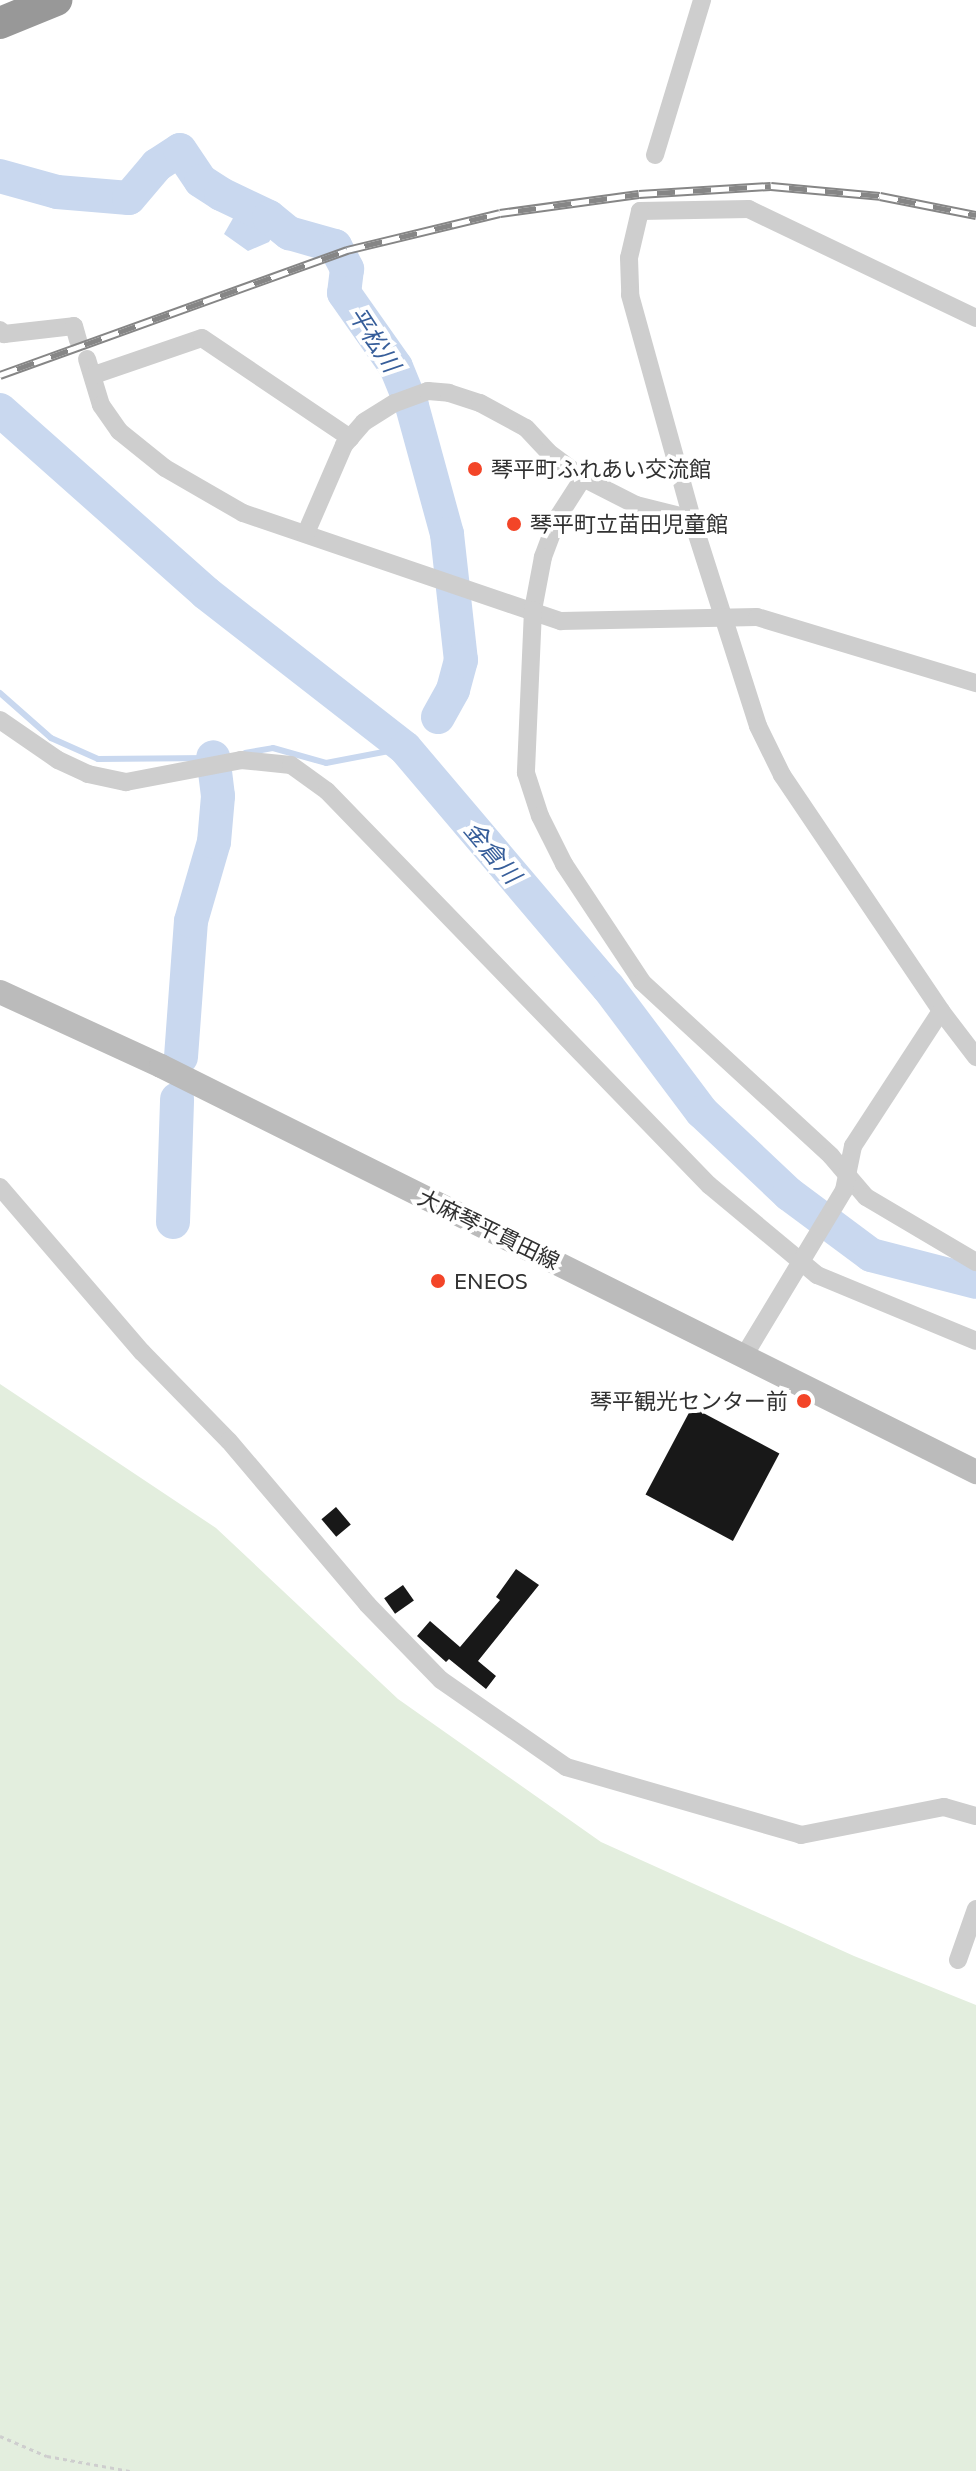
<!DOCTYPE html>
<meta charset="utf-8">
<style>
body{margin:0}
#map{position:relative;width:976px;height:2471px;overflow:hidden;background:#fff;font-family:Commissioner,"Noto Sans JP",sans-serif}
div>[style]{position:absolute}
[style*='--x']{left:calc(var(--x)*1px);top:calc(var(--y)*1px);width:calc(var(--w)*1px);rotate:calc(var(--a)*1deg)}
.green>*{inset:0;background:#e3eede}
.water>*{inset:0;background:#c9d8ef}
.stream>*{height:6px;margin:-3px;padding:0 3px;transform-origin:3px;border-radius:3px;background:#c9d8ef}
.river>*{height:34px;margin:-17px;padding:0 17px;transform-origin:17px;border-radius:17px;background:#c9d8ef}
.building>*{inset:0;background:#181818;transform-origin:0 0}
.path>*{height:3px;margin-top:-1.5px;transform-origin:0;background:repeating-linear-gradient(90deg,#cecece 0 4px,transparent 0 8px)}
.street>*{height:18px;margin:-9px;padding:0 9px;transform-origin:9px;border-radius:9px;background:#cecece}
.secondary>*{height:24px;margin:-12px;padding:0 12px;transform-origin:12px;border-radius:12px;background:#bbb}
.highway>*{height:32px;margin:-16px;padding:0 16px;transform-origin:16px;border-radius:16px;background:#989898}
.rail>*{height:9px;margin-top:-4.5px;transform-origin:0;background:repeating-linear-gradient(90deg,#fff 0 18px,#868686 0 36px);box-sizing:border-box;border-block:2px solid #868686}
.dots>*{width:22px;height:22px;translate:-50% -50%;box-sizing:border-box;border:4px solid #fff;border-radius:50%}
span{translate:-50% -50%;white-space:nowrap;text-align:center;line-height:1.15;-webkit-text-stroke:8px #fff;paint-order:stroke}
.poi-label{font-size:22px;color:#313131}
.left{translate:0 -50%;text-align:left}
.right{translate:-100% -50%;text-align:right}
.street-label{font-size:22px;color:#313131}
.water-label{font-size:24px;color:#375e9a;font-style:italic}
</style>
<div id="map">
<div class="green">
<div style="clip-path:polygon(0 1384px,216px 1528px,398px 1699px,601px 1842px,854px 1956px,976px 2005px,976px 2471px,0 2471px)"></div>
</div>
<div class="water">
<div style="clip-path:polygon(236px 213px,273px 235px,269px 242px,248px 251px,224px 234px)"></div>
</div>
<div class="stream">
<div style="--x:0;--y:693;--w:68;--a:41.4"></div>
<div style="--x:51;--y:738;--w:51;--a:24.1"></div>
<div style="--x:98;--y:759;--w:112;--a:-0.5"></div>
<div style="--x:245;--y:753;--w:28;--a:-10"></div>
<div style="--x:273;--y:748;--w:55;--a:15.8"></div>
<div style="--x:326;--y:763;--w:80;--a:-10.8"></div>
</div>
<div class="river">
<div style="--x:0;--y:176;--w:59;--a:15.7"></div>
<div style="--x:57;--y:192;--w:72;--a:4.8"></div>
<div style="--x:129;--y:198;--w:43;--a:-49.7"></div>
<div style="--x:157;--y:165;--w:27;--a:-33"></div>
<div style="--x:180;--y:150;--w:37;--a:56"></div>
<div style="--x:201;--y:181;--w:24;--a:33"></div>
<div style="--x:221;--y:194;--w:53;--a:25.6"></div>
<div style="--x:269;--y:217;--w:26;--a:39"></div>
<div style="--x:289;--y:233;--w:48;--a:15.8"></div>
<div style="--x:335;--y:246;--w:26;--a:62"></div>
<div style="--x:347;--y:269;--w:24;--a:97"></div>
<div style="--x:344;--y:293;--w:90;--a:54.9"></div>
<div style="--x:396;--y:367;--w:42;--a:67.7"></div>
<div style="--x:412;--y:406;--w:133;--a:74.7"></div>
<div style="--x:447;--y:534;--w:127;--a:83.7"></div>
<div style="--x:461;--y:660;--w:31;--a:105"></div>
<div style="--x:453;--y:690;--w:31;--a:119"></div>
<div style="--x:0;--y:410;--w:276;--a:41.6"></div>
<div style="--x:206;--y:593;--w:252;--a:37.9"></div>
<div style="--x:405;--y:748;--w:314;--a:49.7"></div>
<div style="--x:608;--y:987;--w:156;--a:53.1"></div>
<div style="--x:702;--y:1112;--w:120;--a:43.3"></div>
<div style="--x:789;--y:1194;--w:102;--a:36.6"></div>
<div style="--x:871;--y:1255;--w:108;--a:14.4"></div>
<div style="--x:181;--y:1057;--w:136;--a:-85.8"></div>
<div style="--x:191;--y:921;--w:82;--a:-73.8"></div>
<div style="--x:214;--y:842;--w:46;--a:-85"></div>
<div style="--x:218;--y:796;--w:39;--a:-97"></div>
<div style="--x:173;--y:1222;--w:123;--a:-88.1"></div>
</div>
<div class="building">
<div style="left:692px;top:1407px;width:99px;height:99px;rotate:28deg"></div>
<div style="left:336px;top:1507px;width:23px;height:19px;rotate:50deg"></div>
<div style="clip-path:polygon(516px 1569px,539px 1585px,478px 1661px,496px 1676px,486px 1689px,449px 1659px,446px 1662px,417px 1636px,430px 1621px,460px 1647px,500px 1600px,496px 1597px)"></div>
<div style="left:403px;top:1585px;width:19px;height:23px;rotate:55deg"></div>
</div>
<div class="path">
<div style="--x:0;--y:2436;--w:51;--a:23.1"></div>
<div style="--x:47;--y:2456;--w:84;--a:10.2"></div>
</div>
<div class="street">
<div style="--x:655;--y:155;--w:162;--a:-73.1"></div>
<div style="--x:976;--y:318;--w:252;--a:-154.4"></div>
<div style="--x:749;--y:209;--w:109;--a:178.9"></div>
<div style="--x:640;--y:211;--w:48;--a:103.2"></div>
<div style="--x:629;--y:258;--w:37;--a:88"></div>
<div style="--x:630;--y:295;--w:232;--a:74.5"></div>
<div style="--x:692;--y:519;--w:217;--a:72.3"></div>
<div style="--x:758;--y:726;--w:55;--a:63.9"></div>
<div style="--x:782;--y:775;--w:285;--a:56"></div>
<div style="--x:941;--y:1011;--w:58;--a:52.7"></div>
<div style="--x:0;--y:330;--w:6;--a:45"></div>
<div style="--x:4;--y:334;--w:70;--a:-6.5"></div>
<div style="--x:74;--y:326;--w:15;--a:74"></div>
<div style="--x:87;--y:359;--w:48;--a:73.1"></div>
<div style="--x:101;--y:405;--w:32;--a:55"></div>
<div style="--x:119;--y:431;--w:59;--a:38.8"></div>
<div style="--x:165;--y:468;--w:90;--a:30"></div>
<div style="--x:243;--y:513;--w:336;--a:18.8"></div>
<div style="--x:561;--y:621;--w:196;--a:-1.2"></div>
<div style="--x:757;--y:617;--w:229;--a:16.8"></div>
<div style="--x:94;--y:375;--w:114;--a:-18.9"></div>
<div style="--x:202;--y:338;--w:179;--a:34"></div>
<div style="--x:583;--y:478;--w:46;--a:122.7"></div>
<div style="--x:558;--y:517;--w:43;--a:110.6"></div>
<div style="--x:543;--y:557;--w:54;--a:100.7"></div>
<div style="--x:533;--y:610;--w:163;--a:92.5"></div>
<div style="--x:526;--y:773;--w:45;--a:72"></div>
<div style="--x:540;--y:816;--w:54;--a:63.4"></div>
<div style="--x:564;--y:864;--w:141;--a:56.5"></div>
<div style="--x:642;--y:982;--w:257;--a:42.6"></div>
<div style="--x:831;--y:1156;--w:54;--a:49.5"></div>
<div style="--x:866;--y:1197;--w:128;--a:30.6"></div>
<div style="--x:306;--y:533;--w:96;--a:-66.6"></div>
<div style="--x:344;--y:445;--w:30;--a:-49"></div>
<div style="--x:364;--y:422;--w:36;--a:-32"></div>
<div style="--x:395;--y:403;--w:35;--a:-20"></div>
<div style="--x:428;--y:391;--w:21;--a:5"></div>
<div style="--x:449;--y:393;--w:33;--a:18"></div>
<div style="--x:480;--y:403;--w:52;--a:28.5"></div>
<div style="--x:526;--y:428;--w:33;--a:47"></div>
<div style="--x:548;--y:452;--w:44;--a:36.6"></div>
<div style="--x:583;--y:478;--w:59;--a:27"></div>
<div style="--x:636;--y:505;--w:58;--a:14"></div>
<div style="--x:0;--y:720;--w:70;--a:34.6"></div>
<div style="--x:58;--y:760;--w:33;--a:25"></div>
<div style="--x:88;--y:774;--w:39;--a:12"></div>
<div style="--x:126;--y:782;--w:117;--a:-10.8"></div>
<div style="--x:241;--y:760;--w:50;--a:5.7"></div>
<div style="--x:291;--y:765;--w:44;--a:35.8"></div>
<div style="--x:327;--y:791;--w:549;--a:45.89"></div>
<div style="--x:709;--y:1185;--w:141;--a:39.8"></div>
<div style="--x:817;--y:1275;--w:172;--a:22.5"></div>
<div style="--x:0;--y:1187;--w:218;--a:49.3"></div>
<div style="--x:142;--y:1352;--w:124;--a:45.7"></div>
<div style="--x:229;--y:1441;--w:214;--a:49.7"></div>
<div style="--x:367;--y:1604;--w:106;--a:45.8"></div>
<div style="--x:441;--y:1680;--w:152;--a:34.8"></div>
<div style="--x:566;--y:1767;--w:245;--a:16.1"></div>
<div style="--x:801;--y:1835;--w:146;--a:-11.1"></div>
<div style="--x:944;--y:1807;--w:33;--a:16"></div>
<div style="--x:744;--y:1356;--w:194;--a:-58.9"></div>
<div style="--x:844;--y:1190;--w:45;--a:-78.4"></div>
<div style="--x:853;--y:1146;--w:161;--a:-56.9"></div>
<div style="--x:958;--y:1960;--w:54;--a:-70.6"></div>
</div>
<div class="secondary">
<div style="--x:0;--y:992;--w:177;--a:24.7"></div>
<div style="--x:161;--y:1066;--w:911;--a:26.48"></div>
</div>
<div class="highway">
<div style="--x:0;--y:23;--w:61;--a:-22.3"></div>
</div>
<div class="rail">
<div style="--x:0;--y:375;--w:369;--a:-19.8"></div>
<div style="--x:347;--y:250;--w:157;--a:-13.6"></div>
<div style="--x:500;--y:213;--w:140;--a:-7.8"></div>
<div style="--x:639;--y:194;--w:132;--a:-3.5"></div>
<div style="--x:771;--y:186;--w:109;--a:5.2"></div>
<div style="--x:880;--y:196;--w:98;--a:11.2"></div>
</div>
<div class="dots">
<div style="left:475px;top:469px;background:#f34528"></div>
<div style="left:514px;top:524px;background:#f34528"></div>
<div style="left:438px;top:1281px;background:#f34528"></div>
<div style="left:804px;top:1401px;background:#f34528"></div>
</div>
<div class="poi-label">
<span class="left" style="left:491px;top:469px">琴平町ふれあい交流館</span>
<span class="left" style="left:530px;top:524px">琴平町立苗田児童館</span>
<span class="left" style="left:454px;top:1281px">ENEOS</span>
<span class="right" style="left:788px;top:1401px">琴平観光センター前</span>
</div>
<div class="street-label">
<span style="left:489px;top:1229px;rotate:26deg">大麻琴平貫田線</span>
</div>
<div class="water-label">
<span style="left:375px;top:339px;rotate:57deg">平松川</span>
<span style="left:493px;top:852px;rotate:50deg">金倉川</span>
</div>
</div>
